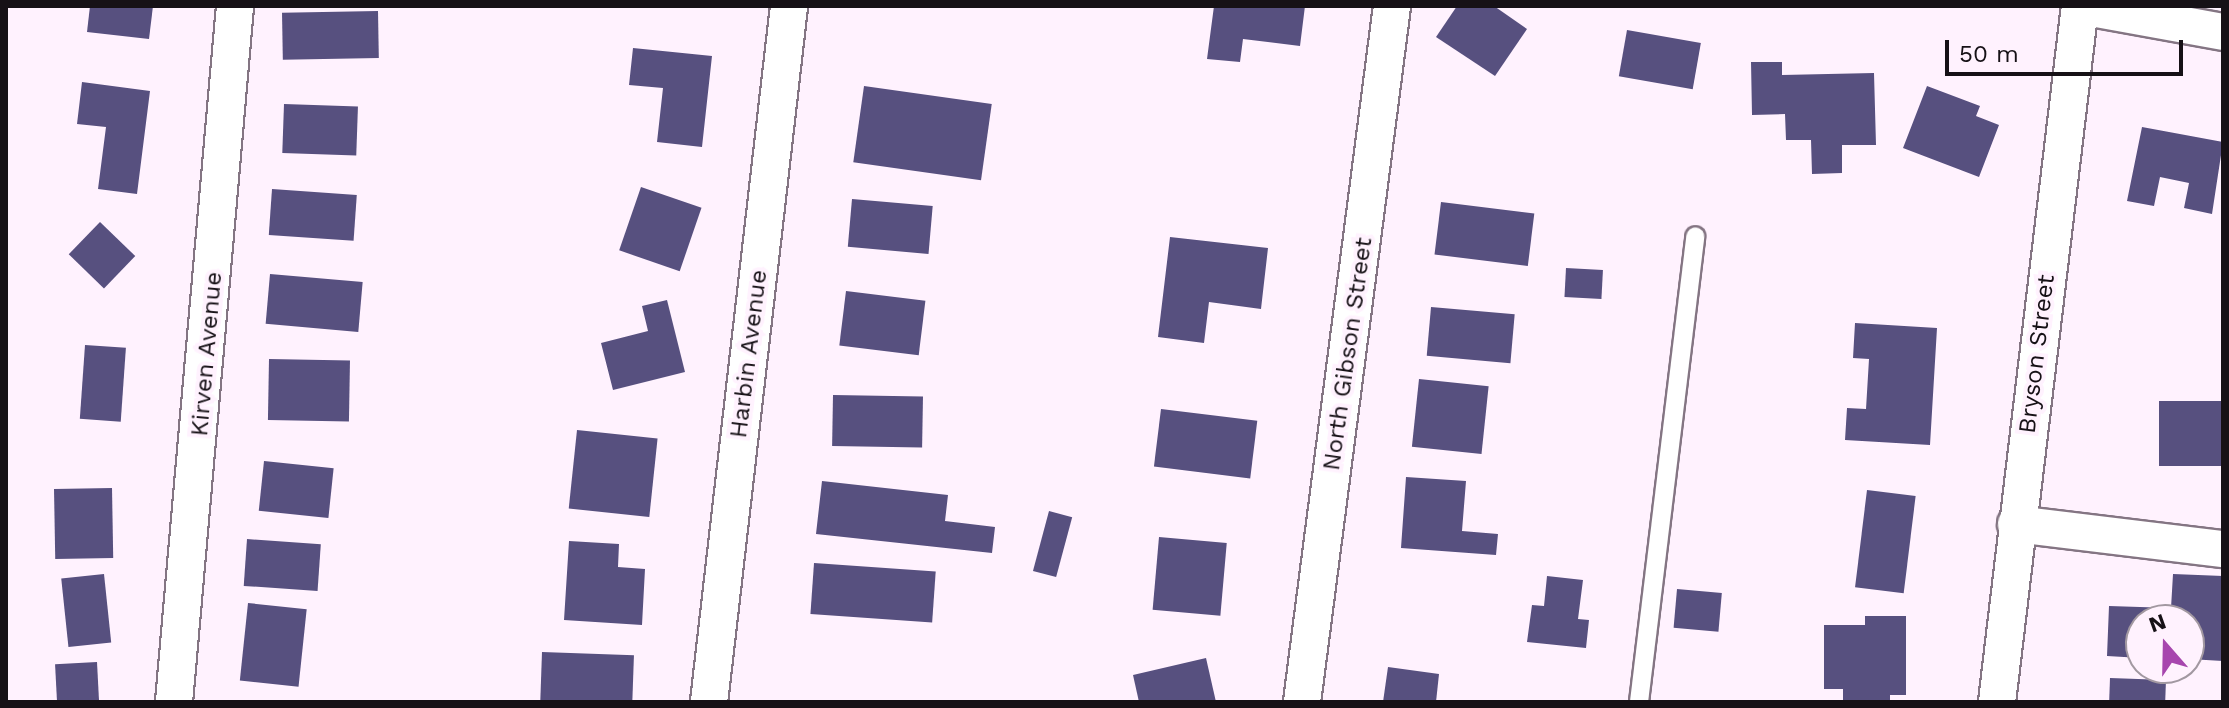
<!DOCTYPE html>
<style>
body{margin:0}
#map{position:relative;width:2229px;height:708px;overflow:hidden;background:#fff2fe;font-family:"Work Sans",sans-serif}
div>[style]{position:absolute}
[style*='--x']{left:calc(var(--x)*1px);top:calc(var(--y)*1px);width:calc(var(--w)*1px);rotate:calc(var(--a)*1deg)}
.building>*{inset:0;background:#57507f;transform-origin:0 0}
.roads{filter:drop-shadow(2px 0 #847583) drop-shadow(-2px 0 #847583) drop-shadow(0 2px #847583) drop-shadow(0 -2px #847583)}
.service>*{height:18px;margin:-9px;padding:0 9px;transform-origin:9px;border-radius:9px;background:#fff}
.minor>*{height:36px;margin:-18px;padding:0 18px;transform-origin:18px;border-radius:18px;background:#fff}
span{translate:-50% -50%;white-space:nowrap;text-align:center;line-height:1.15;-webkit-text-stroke:8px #fff2fe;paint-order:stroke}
.street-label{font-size:24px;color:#161116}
.frame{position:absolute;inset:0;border:8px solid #161116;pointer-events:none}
.north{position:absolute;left:2125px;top:604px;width:80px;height:80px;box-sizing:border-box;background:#fff2fe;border:2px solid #a298a1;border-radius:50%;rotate:340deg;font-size:22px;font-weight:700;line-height:32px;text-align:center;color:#161116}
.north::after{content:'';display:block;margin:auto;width:28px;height:36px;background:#a746ae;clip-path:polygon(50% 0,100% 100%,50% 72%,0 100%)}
.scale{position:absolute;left:1945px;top:40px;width:238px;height:36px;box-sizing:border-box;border:4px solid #161116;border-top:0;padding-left:10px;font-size:24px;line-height:28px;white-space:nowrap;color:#161116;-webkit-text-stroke:6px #fff2fe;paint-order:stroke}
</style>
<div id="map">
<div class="building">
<div style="clip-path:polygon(90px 6px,153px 6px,149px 39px,87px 32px)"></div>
<div style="clip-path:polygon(1214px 6px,1305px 6px,1300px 46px,1243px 39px,1240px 62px,1207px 59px)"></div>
<div style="clip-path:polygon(1457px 6px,1494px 6px,1527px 29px,1495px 76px,1436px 37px)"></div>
<div style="left:378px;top:11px;width:47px;height:96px;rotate:89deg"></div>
<div style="left:1627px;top:30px;width:75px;height:47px;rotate:10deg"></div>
<div style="clip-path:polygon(633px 48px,712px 56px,702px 147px,657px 142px,663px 88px,629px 85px)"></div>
<div style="clip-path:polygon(1751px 62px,1782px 62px,1782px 75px,1874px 73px,1876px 145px,1842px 145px,1842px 173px,1812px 174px,1811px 140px,1786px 140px,1785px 114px,1752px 115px)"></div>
<div style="clip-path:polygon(82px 82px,150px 91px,137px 194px,98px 189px,106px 127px,77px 124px)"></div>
<div style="left:864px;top:86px;width:129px;height:77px;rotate:8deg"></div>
<div style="clip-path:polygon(1927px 86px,1980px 106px,1976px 116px,1999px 125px,1979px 177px,1903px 148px)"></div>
<div style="left:284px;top:104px;width:74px;height:49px;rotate:2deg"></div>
<div style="clip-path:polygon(2142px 127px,2223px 142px,2212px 214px,2184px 208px,2189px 183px,2160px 177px,2154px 206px,2127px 201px)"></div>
<div style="left:641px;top:187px;width:64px;height:67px;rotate:19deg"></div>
<div style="left:272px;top:189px;width:85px;height:46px;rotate:4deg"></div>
<div style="left:852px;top:199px;width:81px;height:48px;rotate:5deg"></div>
<div style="left:1441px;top:202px;width:94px;height:53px;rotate:7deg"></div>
<div style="left:100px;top:222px;width:49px;height:45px;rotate:44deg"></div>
<div style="clip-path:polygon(1170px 237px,1268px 248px,1261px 309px,1209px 302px,1204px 343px,1158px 337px)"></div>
<div style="left:1566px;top:268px;width:37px;height:29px;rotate:3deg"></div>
<div style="left:270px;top:274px;width:93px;height:50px;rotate:5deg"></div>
<div style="left:846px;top:291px;width:80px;height:55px;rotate:7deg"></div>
<div style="clip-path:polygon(667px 300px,685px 372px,613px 390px,601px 343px,648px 331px,642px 306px)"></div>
<div style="left:1431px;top:307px;width:84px;height:49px;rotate:5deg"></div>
<div style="clip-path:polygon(1855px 323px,1937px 328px,1930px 445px,1845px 440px,1847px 408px,1866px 409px,1869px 359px,1853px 358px)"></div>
<div style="left:85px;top:345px;width:41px;height:74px;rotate:4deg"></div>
<div style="left:269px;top:359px;width:81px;height:61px;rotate:1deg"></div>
<div style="left:1419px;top:379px;width:70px;height:68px;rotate:6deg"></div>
<div style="left:833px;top:395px;width:90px;height:51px;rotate:1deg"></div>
<div style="left:2223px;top:401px;width:65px;height:64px;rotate:90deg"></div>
<div style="left:1161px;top:409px;width:97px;height:58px;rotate:7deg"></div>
<div style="left:577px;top:430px;width:81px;height:79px;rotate:6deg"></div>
<div style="left:264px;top:461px;width:70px;height:50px;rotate:6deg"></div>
<div style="clip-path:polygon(1406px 477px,1466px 481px,1462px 531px,1498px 534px,1496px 555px,1401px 548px)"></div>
<div style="clip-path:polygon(822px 481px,948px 495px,945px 521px,995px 527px,992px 553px,816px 534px)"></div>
<div style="left:112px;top:488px;width:70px;height:58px;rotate:89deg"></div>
<div style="left:1867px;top:490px;width:49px;height:98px;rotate:7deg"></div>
<div style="left:1049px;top:511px;width:24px;height:62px;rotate:15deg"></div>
<div style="left:1159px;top:537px;width:68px;height:73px;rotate:5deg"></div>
<div style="left:247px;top:539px;width:74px;height:47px;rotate:4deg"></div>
<div style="clip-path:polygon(569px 541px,619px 544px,618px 567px,645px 569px,642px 625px,564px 620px)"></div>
<div style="left:814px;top:563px;width:122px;height:51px;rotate:4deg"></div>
<div style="left:104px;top:574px;width:69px;height:43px;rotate:84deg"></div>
<div style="clip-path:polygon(2173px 574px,2223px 576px,2223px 661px,2189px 659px,2189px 620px,2141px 620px,2141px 658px,2107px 656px,2109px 606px,2171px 608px)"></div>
<div style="clip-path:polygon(1547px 576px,1583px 580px,1578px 619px,1589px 620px,1586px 648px,1527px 642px,1532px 605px,1544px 606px)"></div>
<div style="left:1677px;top:589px;width:45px;height:39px;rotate:5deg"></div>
<div style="left:248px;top:603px;width:59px;height:78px;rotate:6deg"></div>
<div style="clip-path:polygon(1865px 616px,1906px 616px,1906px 695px,1890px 695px,1890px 702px,1843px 702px,1843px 689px,1824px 689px,1824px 625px,1865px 625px)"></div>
<div style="left:542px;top:652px;width:92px;height:48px;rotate:2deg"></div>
<div style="clip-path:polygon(1206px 658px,1216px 702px,1139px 702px,1133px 675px)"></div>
<div style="left:97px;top:662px;width:40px;height:42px;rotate:87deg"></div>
<div style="clip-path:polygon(1388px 667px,1439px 674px,1436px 702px,1383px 702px)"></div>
<div style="left:2110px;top:678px;width:56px;height:24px;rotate:2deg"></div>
</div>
<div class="roads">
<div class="service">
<div style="--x:1639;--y:702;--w:469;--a:-83.1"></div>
</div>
<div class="minor">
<div style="--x:2080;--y:6;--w:145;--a:10.3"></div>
<div style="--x:2016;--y:524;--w:209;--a:6.9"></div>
<div style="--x:174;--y:702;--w:699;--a:-84.99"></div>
<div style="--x:709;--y:702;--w:701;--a:-83.44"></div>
<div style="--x:1302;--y:702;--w:702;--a:-82.63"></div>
<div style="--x:1997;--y:702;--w:701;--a:-83.2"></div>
</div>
</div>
<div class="street-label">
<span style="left:207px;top:354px;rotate:-85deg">Kirven Avenue</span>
<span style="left:749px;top:354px;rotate:-83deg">Harbin Avenue</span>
<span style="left:1348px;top:354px;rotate:-82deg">North Gibson Street</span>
<span style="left:2037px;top:354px;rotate:-83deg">Bryson Street</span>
</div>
<div class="frame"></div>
<div class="north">N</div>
<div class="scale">50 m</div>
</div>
